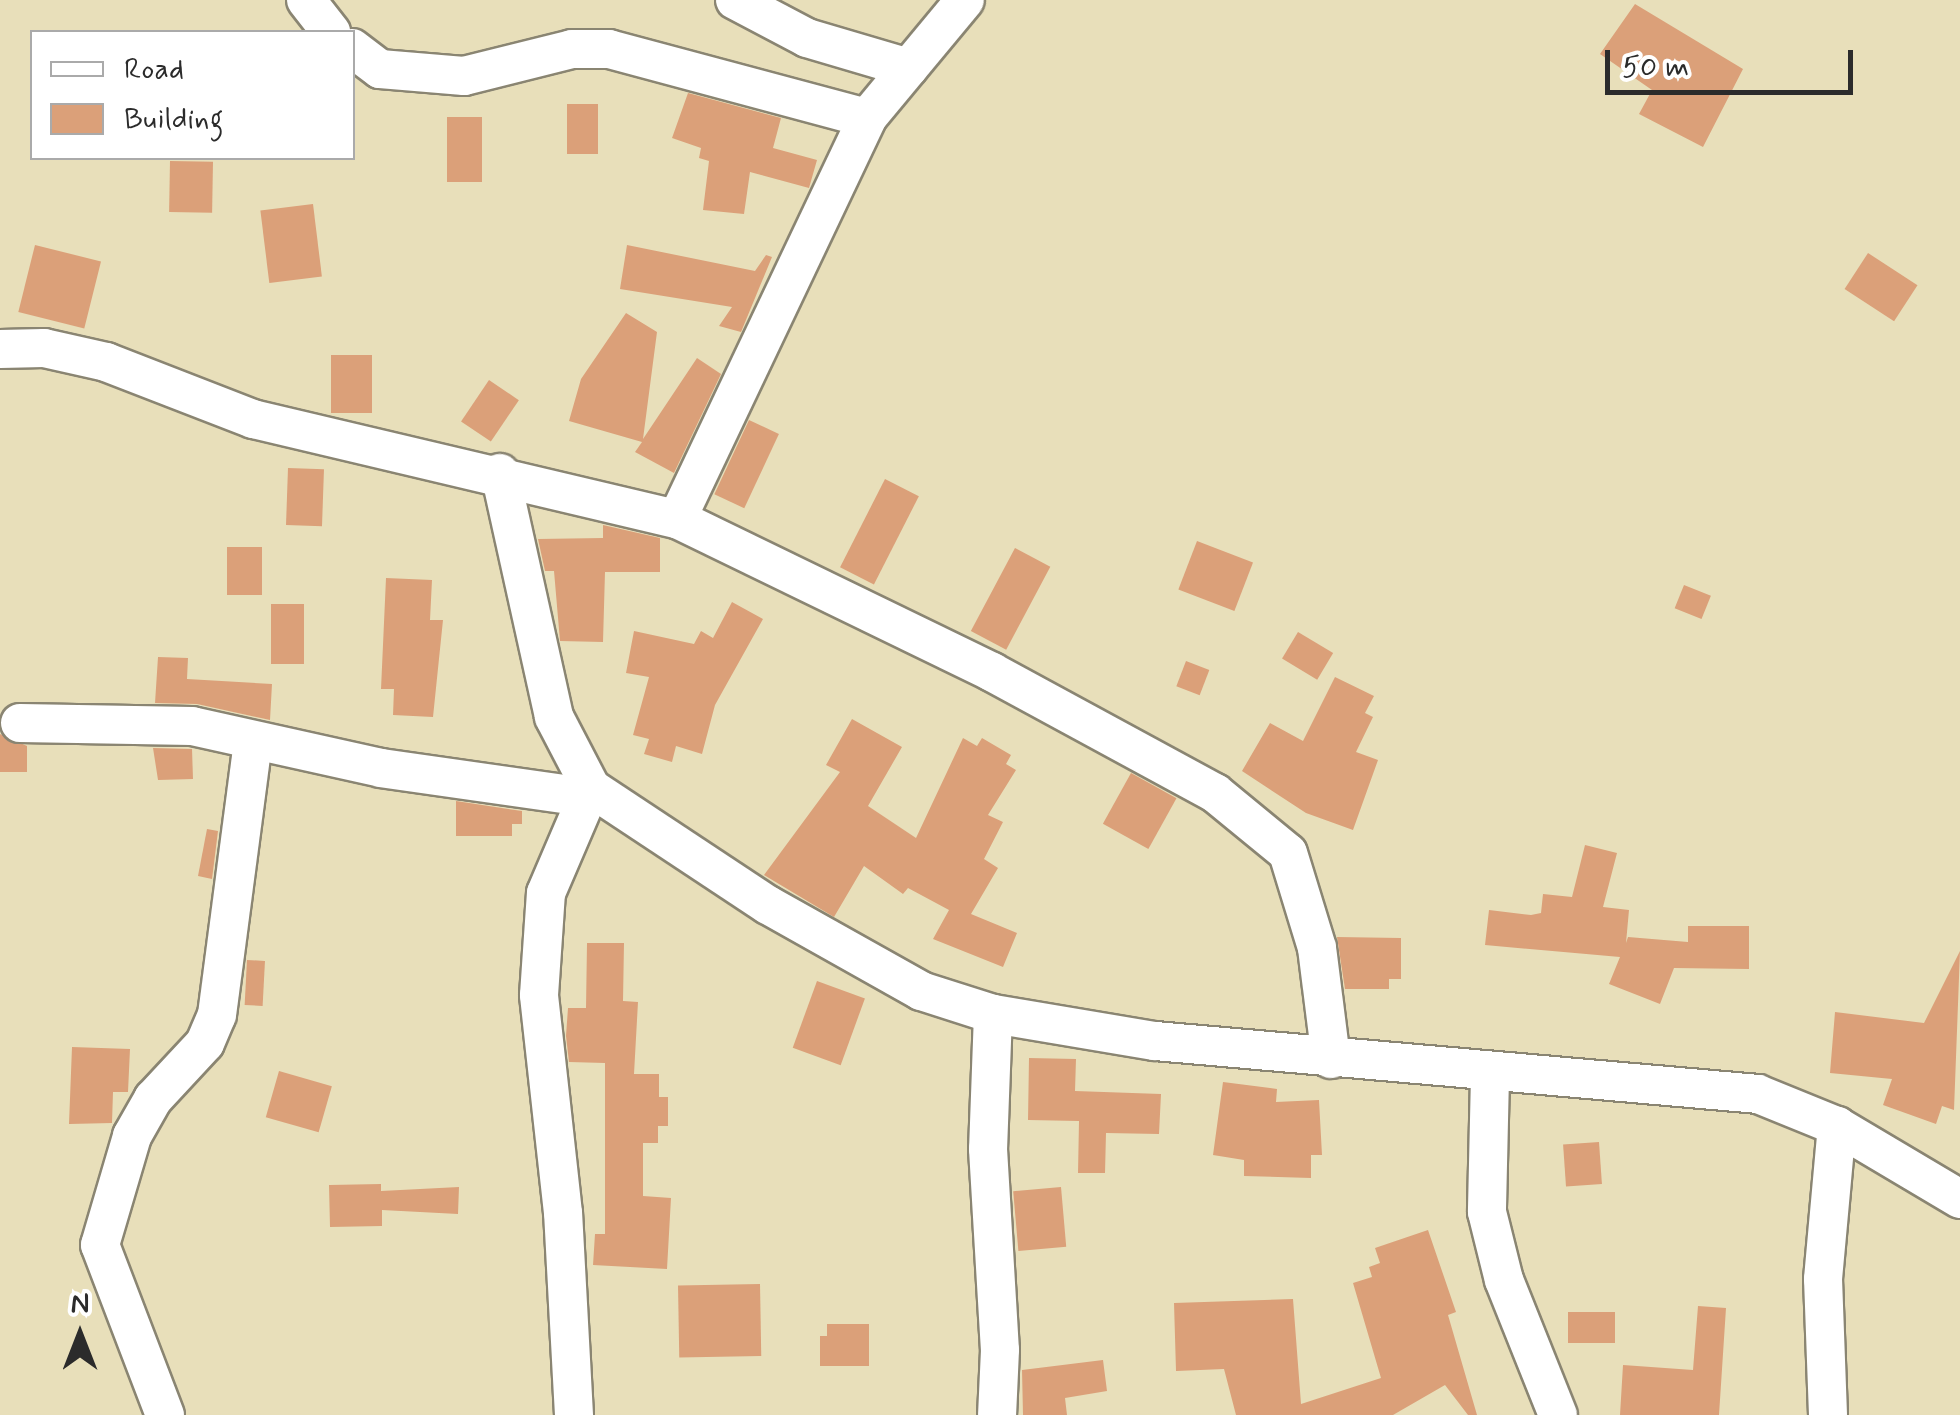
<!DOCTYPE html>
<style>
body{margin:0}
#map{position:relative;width:1960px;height:1415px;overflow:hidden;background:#e8dfba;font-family:Mynerve,sans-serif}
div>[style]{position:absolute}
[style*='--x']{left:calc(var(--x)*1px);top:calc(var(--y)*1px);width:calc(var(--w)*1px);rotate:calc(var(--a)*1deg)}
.building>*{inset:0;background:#dba079;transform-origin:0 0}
.roads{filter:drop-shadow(2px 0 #8a8572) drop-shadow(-2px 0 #8a8572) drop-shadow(0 2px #8a8572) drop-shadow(0 -2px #8a8572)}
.street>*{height:38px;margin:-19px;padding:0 19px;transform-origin:19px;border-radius:19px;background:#fff}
span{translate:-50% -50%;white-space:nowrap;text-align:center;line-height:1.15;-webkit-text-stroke:9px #fff;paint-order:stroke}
.legend{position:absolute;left:30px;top:30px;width:325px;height:130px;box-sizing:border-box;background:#fff;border:2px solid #aaa;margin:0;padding:12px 18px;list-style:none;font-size:30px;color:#2b2b2b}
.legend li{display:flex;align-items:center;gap:20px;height:50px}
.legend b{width:50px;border:2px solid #aaa}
.north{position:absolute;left:30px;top:1285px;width:100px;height:100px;-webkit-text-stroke:8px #fff;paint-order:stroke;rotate:0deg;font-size:28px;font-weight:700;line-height:40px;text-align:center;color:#2b2b2b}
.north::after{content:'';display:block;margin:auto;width:35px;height:45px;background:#2b2b2b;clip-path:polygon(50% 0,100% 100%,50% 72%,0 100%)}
.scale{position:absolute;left:1605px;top:50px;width:248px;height:45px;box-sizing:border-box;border:5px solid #2b2b2b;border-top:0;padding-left:12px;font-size:30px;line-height:35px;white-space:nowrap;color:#2b2b2b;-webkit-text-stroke:8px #fff;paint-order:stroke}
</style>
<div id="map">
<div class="building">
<div style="clip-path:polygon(1635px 4px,1743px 69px,1703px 147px,1639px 114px,1652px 90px,1600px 54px)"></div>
<div style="clip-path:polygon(688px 93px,781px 118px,773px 148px,817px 160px,809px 188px,750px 172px,744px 214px,703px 210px,709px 161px,699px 158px,701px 148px,672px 138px)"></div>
<div style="left:567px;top:104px;width:31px;height:50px"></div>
<div style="left:447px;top:117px;width:35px;height:65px"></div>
<div style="left:170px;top:161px;width:43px;height:51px;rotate:1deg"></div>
<div style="left:313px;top:204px;width:73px;height:53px;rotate:83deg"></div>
<div style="left:35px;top:245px;width:68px;height:69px;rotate:14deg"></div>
<div style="clip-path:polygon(627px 245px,755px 271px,766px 255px,772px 257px,741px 332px,719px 326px,732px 307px,620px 289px)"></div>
<div style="left:1868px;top:253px;width:59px;height:43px;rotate:33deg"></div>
<div style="clip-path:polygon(626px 313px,657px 332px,643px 439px,697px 358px,721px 374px,674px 473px,635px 452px,642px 442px,569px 421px,581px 379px)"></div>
<div style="left:331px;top:355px;width:41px;height:58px"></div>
<div style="left:489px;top:380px;width:36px;height:50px;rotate:34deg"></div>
<div style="left:749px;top:420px;width:33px;height:82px;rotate:25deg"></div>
<div style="left:288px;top:468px;width:36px;height:57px;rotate:2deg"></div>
<div style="left:885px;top:479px;width:38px;height:99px;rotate:27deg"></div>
<div style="clip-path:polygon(603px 525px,660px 538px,660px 572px,605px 572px,603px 642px,560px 641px,554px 571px,545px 571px,538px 539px,603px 538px)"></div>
<div style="left:1197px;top:541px;width:60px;height:52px;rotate:21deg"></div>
<div style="left:227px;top:547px;width:35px;height:48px"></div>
<div style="left:1015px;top:548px;width:40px;height:94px;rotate:28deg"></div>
<div style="clip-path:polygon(386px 578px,432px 580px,430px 620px,443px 620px,433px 717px,393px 715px,394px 689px,381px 689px)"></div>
<div style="left:1684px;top:585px;width:29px;height:25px;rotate:22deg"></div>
<div style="clip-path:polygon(732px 602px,763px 619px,715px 705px,702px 754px,676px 746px,672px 762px,644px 754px,649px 739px,633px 735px,649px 677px,626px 673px,634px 631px,694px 644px,701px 631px,713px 638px)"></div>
<div style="left:271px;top:604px;width:33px;height:60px"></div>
<div style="left:1298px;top:632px;width:41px;height:31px;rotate:31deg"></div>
<div style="clip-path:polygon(158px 657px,188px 658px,187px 679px,272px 684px,270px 720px,197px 704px,155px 703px)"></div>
<div style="left:1186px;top:661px;width:25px;height:27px;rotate:21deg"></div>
<div style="clip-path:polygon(1335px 677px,1374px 696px,1365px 713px,1373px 717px,1356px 752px,1378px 760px,1353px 830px,1306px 813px,1242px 771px,1270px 723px,1303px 741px)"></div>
<div style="clip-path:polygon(852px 719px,902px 747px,868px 806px,916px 838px,963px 738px,977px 746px,982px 738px,1011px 755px,1006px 764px,1016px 770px,988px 815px,1003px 822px,984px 859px,998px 868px,971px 914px,1017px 933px,1003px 967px,933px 939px,949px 910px,908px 888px,903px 894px,864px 866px,834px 917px,764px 875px,840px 772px,826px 765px)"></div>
<div style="clip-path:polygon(0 734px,27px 746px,27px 772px,0 772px)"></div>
<div style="clip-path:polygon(153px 748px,192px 749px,193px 779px,158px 780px)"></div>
<div style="left:1131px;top:773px;width:52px;height:58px;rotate:29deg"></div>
<div style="clip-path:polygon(456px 801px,522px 811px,522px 824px,512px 824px,512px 836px,456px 836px)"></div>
<div style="clip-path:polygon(207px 829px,218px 831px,212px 879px,198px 876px)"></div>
<div style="clip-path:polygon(1585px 845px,1617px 853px,1603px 907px,1629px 910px,1626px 943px,1628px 937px,1688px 942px,1688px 926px,1749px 926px,1749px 969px,1674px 968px,1660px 1004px,1609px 984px,1620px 957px,1485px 945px,1489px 910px,1531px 915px,1541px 913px,1543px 894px,1572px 897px)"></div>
<div style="clip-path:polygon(1337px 937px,1401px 938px,1401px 979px,1389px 979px,1389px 989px,1345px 989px)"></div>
<div style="clip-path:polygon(587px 943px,624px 943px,623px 1001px,638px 1002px,634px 1074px,659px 1074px,659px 1097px,668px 1097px,668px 1126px,658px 1126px,658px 1143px,643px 1143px,643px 1196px,671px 1198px,667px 1269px,593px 1265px,595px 1234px,605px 1234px,605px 1063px,569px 1062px,566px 1036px,568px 1008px,586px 1008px)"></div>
<div style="clip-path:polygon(1960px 951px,1954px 1110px,1942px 1106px,1936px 1124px,1883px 1105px,1892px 1079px,1830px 1073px,1835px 1012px,1924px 1023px)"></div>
<div style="left:247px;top:960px;width:18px;height:45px;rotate:3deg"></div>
<div style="left:817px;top:981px;width:51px;height:71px;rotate:20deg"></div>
<div style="clip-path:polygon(72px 1047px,130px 1049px,128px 1092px,113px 1092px,112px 1123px,69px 1124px)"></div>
<div style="clip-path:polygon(1029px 1058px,1076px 1059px,1075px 1091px,1161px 1094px,1159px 1134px,1106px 1133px,1105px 1173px,1078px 1173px,1079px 1121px,1028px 1120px)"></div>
<div style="left:279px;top:1071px;width:55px;height:48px;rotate:16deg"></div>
<div style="clip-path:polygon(1223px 1082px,1277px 1089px,1276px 1102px,1319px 1100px,1322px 1155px,1311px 1155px,1311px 1178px,1244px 1176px,1244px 1160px,1213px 1155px)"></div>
<div style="left:1599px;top:1142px;width:42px;height:36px;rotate:86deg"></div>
<div style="clip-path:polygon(381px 1184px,381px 1191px,459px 1187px,458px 1214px,382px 1210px,382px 1226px,330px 1227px,329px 1185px)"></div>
<div style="left:1061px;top:1187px;width:60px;height:48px;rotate:85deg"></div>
<div style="clip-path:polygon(1428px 1230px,1456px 1312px,1448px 1315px,1477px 1415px,1468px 1415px,1445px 1385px,1393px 1415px,1236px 1415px,1224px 1369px,1176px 1371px,1174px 1303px,1293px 1299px,1301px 1404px,1381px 1378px,1353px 1283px,1372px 1277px,1369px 1267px,1380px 1263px,1375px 1248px)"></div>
<div style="left:760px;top:1284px;width:72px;height:82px;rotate:89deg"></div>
<div style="clip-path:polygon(1698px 1306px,1726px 1308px,1719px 1415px,1620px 1415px,1623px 1365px,1693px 1370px)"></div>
<div style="left:1568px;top:1312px;width:47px;height:31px"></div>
<div style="clip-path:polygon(827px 1324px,869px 1324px,869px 1366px,820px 1366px,820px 1336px,827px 1336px)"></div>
<div style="clip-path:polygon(1103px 1360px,1107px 1391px,1065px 1398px,1067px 1415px,1023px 1415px,1022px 1370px)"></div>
</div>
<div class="roads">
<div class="street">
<div style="--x:306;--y:0;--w:41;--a:52"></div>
<div style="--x:735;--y:0;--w:81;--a:27.8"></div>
<div style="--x:807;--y:38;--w:106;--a:16.4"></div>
<div style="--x:352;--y:48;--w:35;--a:37"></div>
<div style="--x:380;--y:69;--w:84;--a:4.8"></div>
<div style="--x:464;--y:76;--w:111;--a:-14"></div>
<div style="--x:572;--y:49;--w:37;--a:0"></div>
<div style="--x:609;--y:49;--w:267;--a:15"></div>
<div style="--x:0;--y:349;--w:44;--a:-1.3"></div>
<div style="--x:44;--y:348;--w:64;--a:12.7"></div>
<div style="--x:106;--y:362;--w:158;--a:21.2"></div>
<div style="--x:253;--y:419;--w:436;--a:13.3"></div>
<div style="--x:677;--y:519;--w:350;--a:25.9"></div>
<div style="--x:992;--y:672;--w:254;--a:28.5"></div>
<div style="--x:1215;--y:793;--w:94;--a:39.4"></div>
<div style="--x:1288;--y:853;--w:99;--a:73"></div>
<div style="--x:1317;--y:948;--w:112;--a:82.8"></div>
<div style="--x:500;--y:473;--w:250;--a:77.5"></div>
<div style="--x:554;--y:717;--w:80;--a:62.5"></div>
<div style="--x:591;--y:788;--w:212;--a:33.5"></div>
<div style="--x:768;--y:905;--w:176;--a:29.3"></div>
<div style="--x:921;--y:991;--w:76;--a:17.7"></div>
<div style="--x:993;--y:1014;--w:164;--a:9.5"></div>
<div style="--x:1155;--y:1041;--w:605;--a:5.02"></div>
<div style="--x:1758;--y:1094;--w:85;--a:22.1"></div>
<div style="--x:1837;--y:1126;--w:143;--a:30.7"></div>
<div style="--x:677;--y:519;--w:444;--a:-64.6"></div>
<div style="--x:867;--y:118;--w:153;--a:-50.3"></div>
<div style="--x:20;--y:723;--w:172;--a:1"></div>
<div style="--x:192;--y:726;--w:194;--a:12.5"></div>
<div style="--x:381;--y:768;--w:207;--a:8.1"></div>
<div style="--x:993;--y:1014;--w:135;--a:92.1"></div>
<div style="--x:988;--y:1149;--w:201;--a:86.6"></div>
<div style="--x:1000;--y:1350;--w:65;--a:92.6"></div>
<div style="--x:1490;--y:1076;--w:136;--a:91.3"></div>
<div style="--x:1487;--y:1212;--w:70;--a:76"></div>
<div style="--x:1504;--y:1280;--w:145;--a:68.2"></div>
<div style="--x:165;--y:1415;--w:182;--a:-110.9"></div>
<div style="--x:100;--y:1245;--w:114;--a:-73.6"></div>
<div style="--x:132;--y:1136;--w:43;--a:-60.4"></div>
<div style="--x:153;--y:1099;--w:76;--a:-47.1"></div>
<div style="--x:205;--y:1043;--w:30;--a:-67"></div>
<div style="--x:217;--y:1015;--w:276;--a:-82.5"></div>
<div style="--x:574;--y:1415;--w:202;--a:-93.1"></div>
<div style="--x:563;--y:1213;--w:219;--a:-96.3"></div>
<div style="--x:539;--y:995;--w:102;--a:-86.1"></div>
<div style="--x:546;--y:893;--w:114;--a:-66.8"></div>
<div style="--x:1828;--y:1415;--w:136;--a:-92.1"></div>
<div style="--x:1823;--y:1279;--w:154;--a:-84.8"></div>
</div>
</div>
<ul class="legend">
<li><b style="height:12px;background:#fff"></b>Road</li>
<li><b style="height:28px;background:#dba079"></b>Building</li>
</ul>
<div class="north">N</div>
<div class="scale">50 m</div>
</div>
